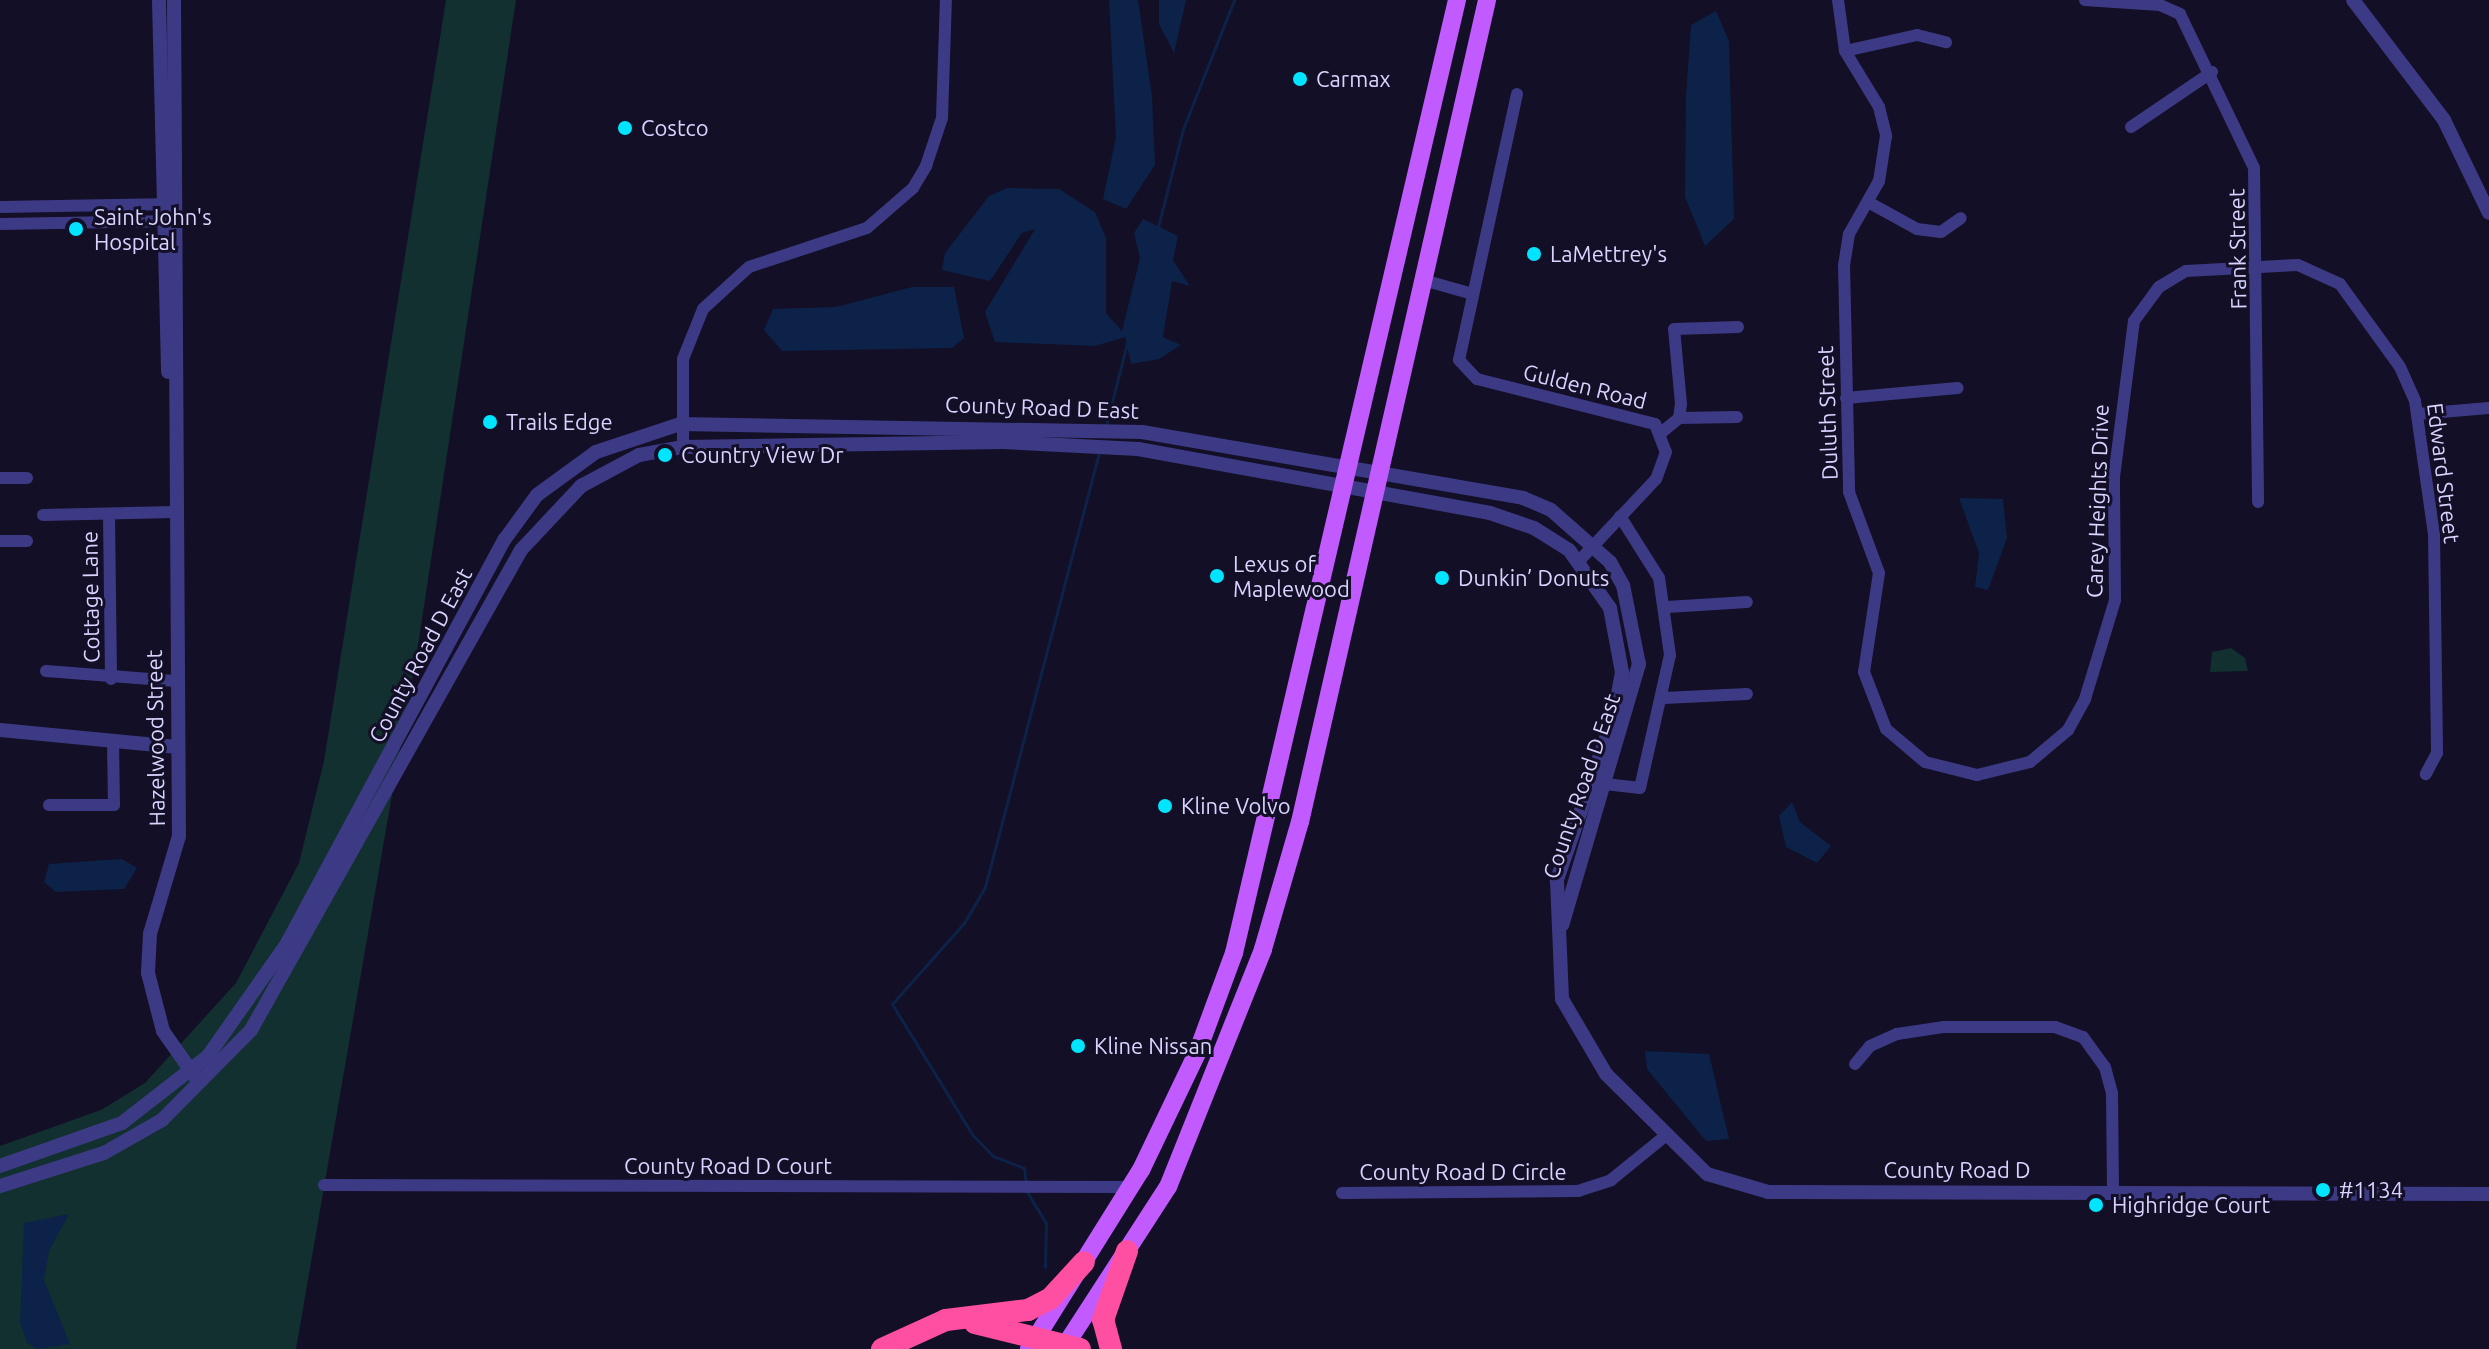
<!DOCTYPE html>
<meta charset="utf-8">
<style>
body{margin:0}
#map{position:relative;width:2489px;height:1349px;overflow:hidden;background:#130f26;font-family:Ubuntu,sans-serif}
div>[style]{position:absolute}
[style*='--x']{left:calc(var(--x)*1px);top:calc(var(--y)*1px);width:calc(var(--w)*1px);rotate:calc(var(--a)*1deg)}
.green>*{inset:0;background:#12302f}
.water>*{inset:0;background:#0c2248}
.stream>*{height:3px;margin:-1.5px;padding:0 1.5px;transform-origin:1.5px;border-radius:1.5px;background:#0c2248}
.minor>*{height:12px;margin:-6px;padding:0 6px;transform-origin:6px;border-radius:6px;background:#3d3a85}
.tertiary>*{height:14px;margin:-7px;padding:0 7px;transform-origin:7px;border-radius:7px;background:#3d3a85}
.primary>*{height:18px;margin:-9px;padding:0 9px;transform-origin:9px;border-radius:9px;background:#c25bff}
.motorway>*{height:22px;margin:-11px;padding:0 11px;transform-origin:11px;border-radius:11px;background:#ff4fa3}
.dots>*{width:22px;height:22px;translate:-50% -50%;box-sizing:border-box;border:4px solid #130f26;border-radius:50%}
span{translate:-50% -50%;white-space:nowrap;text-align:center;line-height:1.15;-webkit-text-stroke:6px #130f26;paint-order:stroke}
.poi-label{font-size:22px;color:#d9d4ff}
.left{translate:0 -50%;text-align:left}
.street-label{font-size:22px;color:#d9d4ff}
</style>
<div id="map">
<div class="green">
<div style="clip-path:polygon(446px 0,516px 0,419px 639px,296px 1349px,0 1349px,0 1146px,101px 1110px,145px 1083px,236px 983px,299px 863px,324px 761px)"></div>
<div style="clip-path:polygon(2231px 648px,2245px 658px,2248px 671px,2210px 672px,2212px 652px)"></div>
</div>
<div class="water">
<div style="clip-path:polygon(1109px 0,1138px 0,1152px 96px,1155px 165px,1126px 209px,1103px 199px,1116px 137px)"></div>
<div style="clip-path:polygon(1159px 0,1186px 0,1174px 53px,1159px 24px)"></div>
<div style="clip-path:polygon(1716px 11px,1729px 41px,1734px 219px,1705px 246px,1685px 197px,1686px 96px,1691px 25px)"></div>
<div style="clip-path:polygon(1007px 188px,1059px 189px,1095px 212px,1106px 238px,1106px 313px,1122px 331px,1140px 258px,1134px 233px,1143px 219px,1178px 236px,1173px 260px,1190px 286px,1172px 281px,1163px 337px,1181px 345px,1159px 359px,1131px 364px,1125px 337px,1095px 346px,995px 342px,985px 312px,1035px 229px,1022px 233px,990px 281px,942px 270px,945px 253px,989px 196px)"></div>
<div style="clip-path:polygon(912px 287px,954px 287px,964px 338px,952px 348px,782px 351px,764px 330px,773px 309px,836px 307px)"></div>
<div style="clip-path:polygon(1959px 498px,2003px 499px,2007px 538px,1988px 590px,1975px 587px,1979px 553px)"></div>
<div style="clip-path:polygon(1792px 802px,1800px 822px,1831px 846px,1817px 863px,1786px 847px,1779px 816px)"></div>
<div style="clip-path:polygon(122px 859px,137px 868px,124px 889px,56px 892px,44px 882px,49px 864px)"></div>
<div style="clip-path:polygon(1645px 1051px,1709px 1054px,1729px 1139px,1706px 1141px,1647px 1069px)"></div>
<div style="clip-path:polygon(69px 1214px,49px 1251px,44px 1280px,70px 1344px,38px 1349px,27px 1343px,20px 1323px,24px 1223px)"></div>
</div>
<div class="stream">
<div style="--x:1158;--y:227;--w:101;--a:-75.7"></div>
<div style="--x:1183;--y:129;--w:139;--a:-68.4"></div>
<div style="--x:1106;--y:425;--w:85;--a:-75.6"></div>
<div style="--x:1026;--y:1183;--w:15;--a:-98"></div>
<div style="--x:1024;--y:1168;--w:33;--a:-159"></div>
<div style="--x:993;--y:1156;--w:30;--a:-134"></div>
<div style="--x:972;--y:1134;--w:153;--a:-121.6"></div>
<div style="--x:892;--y:1004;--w:108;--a:-48.4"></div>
<div style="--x:964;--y:923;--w:42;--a:-59.7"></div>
<div style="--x:985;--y:887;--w:451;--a:-75.3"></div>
<div style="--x:1026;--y:1190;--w:39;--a:59"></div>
<div style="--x:1046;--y:1223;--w:44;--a:91.3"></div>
</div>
<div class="minor">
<div style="--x:1838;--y:0;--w:51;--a:82.2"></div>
<div style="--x:1845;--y:51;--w:66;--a:58.7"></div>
<div style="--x:1879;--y:107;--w:30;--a:76"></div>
<div style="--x:1886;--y:136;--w:46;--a:98.8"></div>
<div style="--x:1879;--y:181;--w:61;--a:119.5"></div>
<div style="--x:1849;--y:234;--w:31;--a:99"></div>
<div style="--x:1844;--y:265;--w:227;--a:88.7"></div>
<div style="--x:1849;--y:492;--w:86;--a:69.7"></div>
<div style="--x:1879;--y:573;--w:100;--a:98.6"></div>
<div style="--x:1864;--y:672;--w:61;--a:68.9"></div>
<div style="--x:1886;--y:729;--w:51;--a:40.2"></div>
<div style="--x:1925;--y:762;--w:54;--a:14"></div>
<div style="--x:1977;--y:775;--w:55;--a:-13.8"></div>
<div style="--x:2030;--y:762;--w:50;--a:-40.1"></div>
<div style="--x:2068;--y:730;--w:35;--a:-61"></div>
<div style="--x:2085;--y:699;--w:103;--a:-73.1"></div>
<div style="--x:2115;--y:600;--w:123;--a:-90.5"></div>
<div style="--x:2114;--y:477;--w:157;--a:-82.7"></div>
<div style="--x:2134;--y:321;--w:42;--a:-53.7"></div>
<div style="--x:2159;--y:287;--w:31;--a:-31"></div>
<div style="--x:2186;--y:271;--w:112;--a:-3.1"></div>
<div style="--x:2298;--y:265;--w:46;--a:24.3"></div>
<div style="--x:2340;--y:284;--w:102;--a:54.1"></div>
<div style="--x:2400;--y:367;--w:37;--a:66"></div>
<div style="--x:2415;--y:401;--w:134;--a:81.9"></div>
<div style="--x:2434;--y:534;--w:219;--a:89.2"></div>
<div style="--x:2437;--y:753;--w:24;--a:118"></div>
<div style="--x:2085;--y:0;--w:75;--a:3.8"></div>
<div style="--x:2160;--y:5;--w:22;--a:24"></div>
<div style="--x:2180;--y:14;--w:171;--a:64.3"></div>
<div style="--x:2254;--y:168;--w:334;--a:89.3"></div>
<div style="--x:1845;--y:51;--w:74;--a:-12.5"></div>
<div style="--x:1917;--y:35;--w:30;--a:14"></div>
<div style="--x:1517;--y:94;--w:272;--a:102.3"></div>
<div style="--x:1459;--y:360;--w:26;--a:47"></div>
<div style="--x:1477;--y:379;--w:184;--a:14.2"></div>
<div style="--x:1655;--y:424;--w:30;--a:69"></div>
<div style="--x:1666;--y:452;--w:29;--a:110"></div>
<div style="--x:1656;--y:479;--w:112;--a:133.2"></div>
<div style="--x:2131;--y:127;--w:98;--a:-34.2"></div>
<div style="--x:1868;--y:202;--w:56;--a:28.9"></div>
<div style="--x:1917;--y:229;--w:24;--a:7"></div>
<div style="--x:1941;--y:232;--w:24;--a:-35"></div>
<div style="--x:0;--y:207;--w:173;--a:-1"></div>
<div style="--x:0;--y:224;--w:173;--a:-1"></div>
<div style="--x:1423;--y:280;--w:48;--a:15.8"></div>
<div style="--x:1846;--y:398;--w:112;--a:-5.1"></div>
<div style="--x:2418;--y:414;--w:71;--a:-4.8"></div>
<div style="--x:1679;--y:418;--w:58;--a:-1"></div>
<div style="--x:1662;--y:432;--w:22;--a:-39"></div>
<div style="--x:1679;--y:418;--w:14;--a:-82"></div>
<div style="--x:1681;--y:404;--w:75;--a:-95.3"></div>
<div style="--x:1674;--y:329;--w:64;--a:-1.8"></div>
<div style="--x:683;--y:447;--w:88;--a:-90"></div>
<div style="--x:683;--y:359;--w:54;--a:-68.2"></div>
<div style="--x:703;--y:309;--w:62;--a:-42.4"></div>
<div style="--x:749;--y:267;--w:124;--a:-18.3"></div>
<div style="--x:867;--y:228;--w:61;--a:-41"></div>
<div style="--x:913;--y:188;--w:26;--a:-59"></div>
<div style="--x:926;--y:166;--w:51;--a:-71.6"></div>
<div style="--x:942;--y:118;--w:118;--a:-88.1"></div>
<div style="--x:0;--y:478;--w:27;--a:0"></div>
<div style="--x:109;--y:514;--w:165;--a:89.3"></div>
<div style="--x:43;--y:515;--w:131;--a:-1.3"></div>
<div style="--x:0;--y:541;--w:27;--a:0"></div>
<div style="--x:1667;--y:607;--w:80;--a:-3.6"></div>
<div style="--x:46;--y:671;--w:130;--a:4.4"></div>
<div style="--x:1664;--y:698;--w:83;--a:-2.8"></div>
<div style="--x:1597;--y:783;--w:43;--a:6.6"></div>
<div style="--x:1640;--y:788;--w:136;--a:-77.3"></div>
<div style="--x:1670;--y:655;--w:78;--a:-98.1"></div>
<div style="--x:1659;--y:578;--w:73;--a:-122.2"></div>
<div style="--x:49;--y:805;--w:65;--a:0"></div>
<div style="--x:114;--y:805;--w:61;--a:-90.9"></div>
<div style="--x:1855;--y:1064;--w:23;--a:-50"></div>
<div style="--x:1870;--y:1046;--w:30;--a:-24"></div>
<div style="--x:1897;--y:1034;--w:48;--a:-8.5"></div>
<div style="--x:1944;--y:1027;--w:111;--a:0"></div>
<div style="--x:2055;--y:1027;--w:30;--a:20"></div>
<div style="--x:2083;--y:1037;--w:37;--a:54"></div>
<div style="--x:2105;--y:1067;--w:27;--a:75"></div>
<div style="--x:2112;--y:1093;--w:100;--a:89.4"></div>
<div style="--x:324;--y:1185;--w:807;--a:0.14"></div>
<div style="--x:1342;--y:1193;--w:236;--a:-0.5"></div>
<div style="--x:1578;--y:1191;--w:35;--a:-18"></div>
<div style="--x:1611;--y:1180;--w:68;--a:-39.1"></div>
</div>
<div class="tertiary">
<div style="--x:159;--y:0;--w:372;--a:88.6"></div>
<div style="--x:174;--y:0;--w:836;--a:89.66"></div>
<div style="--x:179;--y:836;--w:102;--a:106.5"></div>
<div style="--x:150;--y:934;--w:39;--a:93"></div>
<div style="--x:148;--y:973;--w:60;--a:75.5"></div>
<div style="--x:163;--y:1031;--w:57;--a:54.9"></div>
<div style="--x:2353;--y:0;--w:151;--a:52.8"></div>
<div style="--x:2444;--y:120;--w:103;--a:64.2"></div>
<div style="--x:0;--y:730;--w:178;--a:5.5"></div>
<div style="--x:0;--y:1166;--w:129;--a:-19.4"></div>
<div style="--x:122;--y:1123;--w:109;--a:-37.9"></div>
<div style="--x:208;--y:1056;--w:136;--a:-54.9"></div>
<div style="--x:286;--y:945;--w:461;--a:-61.7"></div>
<div style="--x:505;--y:539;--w:54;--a:-54"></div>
<div style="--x:537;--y:495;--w:73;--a:-36.1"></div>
<div style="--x:596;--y:452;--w:89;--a:-18.4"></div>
<div style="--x:680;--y:424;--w:462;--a:1"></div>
<div style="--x:1142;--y:432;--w:387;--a:9.8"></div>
<div style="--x:1523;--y:498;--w:30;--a:23"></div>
<div style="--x:1551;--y:510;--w:79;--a:41.4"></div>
<div style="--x:1610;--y:562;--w:26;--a:61"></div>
<div style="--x:1623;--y:585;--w:81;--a:78.6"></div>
<div style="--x:1639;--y:664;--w:272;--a:106.4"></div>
<div style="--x:0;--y:1186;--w:109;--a:-17.6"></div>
<div style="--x:104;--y:1153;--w:67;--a:-29.6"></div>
<div style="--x:162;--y:1120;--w:127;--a:-45.3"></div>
<div style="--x:251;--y:1030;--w:551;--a:-60.64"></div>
<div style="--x:521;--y:550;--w:88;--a:-46.8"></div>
<div style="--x:581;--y:486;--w:66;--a:-28.1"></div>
<div style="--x:639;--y:455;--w:45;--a:-10.3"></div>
<div style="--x:683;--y:447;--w:320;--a:-0.9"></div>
<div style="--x:1003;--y:442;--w:135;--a:3"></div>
<div style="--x:1138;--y:449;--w:358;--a:10.3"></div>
<div style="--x:1490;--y:513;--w:46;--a:18.8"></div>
<div style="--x:1534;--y:528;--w:41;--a:32.2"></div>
<div style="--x:1569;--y:550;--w:71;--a:54.7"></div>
<div style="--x:1610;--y:608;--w:65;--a:79.4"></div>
<div style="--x:1622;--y:672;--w:44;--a:100.5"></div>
<div style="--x:1614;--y:715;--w:175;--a:109.1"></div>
<div style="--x:1557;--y:880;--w:119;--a:87.6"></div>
<div style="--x:1562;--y:999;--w:87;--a:59.6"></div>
<div style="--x:1606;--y:1074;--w:142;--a:44.7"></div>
<div style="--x:1707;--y:1174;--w:64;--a:16.4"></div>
<div style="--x:1768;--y:1192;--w:721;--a:0.16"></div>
</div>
<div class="primary">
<div style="--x:1029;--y:1349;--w:211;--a:-58"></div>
<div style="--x:1141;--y:1170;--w:130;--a:-64.4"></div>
<div style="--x:1197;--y:1053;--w:107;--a:-69.7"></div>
<div style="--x:1234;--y:953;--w:979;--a:-76.83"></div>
<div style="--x:1063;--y:1349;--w:193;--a:-57.1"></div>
<div style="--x:1168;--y:1187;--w:256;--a:-68.2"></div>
<div style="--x:1263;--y:949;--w:132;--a:-73.8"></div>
<div style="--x:1300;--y:822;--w:843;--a:-77.18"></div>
</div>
<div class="motorway">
<div style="--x:975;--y:1323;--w:108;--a:13.9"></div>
<div style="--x:882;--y:1349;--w:70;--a:-24.4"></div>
<div style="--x:946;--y:1320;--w:83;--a:-7"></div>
<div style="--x:1028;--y:1310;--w:25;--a:-27"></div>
<div style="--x:1050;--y:1299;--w:50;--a:-47.4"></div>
<div style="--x:1111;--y:1349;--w:30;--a:-105"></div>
<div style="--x:1103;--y:1320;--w:73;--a:-70.8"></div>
</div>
<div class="dots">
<div style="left:1300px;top:79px;background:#00e5ff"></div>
<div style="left:625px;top:128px;background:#00e5ff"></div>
<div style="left:76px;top:229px;background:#00e5ff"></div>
<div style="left:1534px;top:254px;background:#00e5ff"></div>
<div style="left:490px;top:422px;background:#00e5ff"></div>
<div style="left:665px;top:455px;background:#00e5ff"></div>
<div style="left:1217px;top:576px;background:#00e5ff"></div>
<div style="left:1442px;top:578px;background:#00e5ff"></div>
<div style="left:1165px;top:806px;background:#00e5ff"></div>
<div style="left:1078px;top:1046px;background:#00e5ff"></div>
<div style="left:2323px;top:1190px;background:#00e5ff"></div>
<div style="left:2096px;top:1205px;background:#00e5ff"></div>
</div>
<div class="poi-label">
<span class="left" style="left:1316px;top:79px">Carmax</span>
<span class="left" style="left:641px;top:128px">Costco</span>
<span class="left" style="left:94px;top:229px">Saint John's<br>Hospital</span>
<span class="left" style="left:1550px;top:254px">LaMettrey's</span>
<span class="left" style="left:506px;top:422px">Trails Edge</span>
<span class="left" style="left:681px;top:455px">Country View Dr</span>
<span class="left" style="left:1233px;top:576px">Lexus of<br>Maplewood</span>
<span class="left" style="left:1458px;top:578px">Dunkin’ Donuts</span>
<span class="left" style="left:1181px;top:806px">Kline Volvo</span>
<span class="left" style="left:1094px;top:1046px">Kline Nissan</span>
<span class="left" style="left:2339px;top:1190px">#1134</span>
<span class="left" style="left:2112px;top:1205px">Highridge Court</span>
</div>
<div class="street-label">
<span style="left:2237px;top:249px;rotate:-91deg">Frank Street</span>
<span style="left:1585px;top:386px;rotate:14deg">Gulden Road</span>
<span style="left:1042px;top:407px;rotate:2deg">County Road D East</span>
<span style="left:1827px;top:413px;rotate:-92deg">Duluth Street</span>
<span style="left:2444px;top:473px;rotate:83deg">Edward Street</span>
<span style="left:2097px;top:501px;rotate:-88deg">Carey Heights Drive</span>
<span style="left:90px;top:597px;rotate:-91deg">Cottage Lane</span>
<span style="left:420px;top:655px;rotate:-62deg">County Road D East</span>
<span style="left:155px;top:738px;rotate:-91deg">Hazelwood Street</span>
<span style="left:1581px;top:786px;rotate:-71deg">County Road D East</span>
<span style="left:728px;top:1166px">County Road D Court</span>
<span style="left:1957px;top:1170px">County Road D</span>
<span style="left:1463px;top:1172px">County Road D Circle</span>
</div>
</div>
